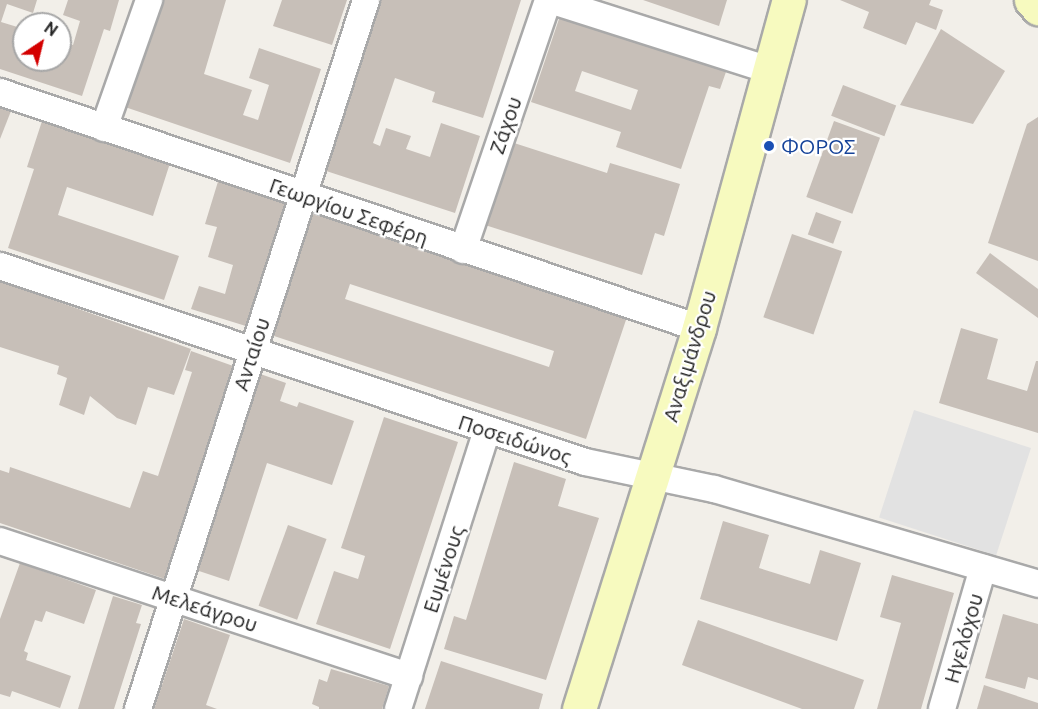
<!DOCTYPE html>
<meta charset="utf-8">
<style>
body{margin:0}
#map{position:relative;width:1038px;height:709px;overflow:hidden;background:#f2efe9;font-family:Ubuntu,sans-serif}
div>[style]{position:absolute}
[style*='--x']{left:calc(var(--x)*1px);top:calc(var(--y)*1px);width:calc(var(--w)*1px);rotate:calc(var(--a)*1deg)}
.parking>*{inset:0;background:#e2e2e2;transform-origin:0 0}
.building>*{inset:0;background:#c7bfb8;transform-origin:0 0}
.roads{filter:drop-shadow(2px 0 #a9a9a9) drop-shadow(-2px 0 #a9a9a9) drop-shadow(0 2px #a9a9a9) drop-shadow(0 -2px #a9a9a9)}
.street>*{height:26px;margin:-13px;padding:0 13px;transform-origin:13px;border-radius:13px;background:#fff}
.secondary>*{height:33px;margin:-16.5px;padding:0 16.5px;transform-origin:16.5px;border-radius:16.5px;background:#f7fabf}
.dots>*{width:16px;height:16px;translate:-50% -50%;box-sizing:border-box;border:3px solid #fff;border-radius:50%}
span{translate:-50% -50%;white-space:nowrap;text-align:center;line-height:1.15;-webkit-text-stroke:4.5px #fff;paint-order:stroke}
.street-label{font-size:21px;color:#222}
.transit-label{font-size:21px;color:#164399}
.left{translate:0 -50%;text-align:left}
.north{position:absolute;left:12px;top:12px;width:60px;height:60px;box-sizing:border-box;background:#fff;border:2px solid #a7a7a7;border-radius:50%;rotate:35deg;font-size:16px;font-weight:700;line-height:24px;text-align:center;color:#222}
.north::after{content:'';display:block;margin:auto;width:21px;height:27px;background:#d40000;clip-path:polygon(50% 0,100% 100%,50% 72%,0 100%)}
</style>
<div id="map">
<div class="parking">
<div style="left:914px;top:410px;width:123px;height:113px;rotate:18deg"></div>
</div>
<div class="building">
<div style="clip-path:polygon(0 0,37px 0,33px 13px,7px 4px,1px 22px,24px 29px,24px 60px,60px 60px,60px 41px,73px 45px,80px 21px,63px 15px,68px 0,119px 0,110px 31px,104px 29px,82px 96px,0 69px)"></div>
<div style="clip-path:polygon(161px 0,226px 0,204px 74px,252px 90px,243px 115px,258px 120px,269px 85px,249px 78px,259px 48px,321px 69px,290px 163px,125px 107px)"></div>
<div style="clip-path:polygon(282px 0,347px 0,332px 45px,273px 26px)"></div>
<div style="clip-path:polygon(381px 0,521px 0,483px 118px,432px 102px,435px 92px,395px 78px,373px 143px,380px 146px,386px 128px,411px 136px,406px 149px,430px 157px,441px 123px,480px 136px,455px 213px,317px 168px,351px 64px,359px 67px)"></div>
<div style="clip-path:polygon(643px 0,727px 0,719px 26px)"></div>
<div style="clip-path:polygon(840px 0,931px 0,929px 5px,943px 10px,936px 30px,916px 22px,906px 45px,863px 28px,869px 12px)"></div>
<div style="clip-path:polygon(evenodd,561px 13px,727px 69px,720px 89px,709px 86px,681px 169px,616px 147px,621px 132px,531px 102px,561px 13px,582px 71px,638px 90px,631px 110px,575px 91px,582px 71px)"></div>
<div style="clip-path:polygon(941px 29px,1005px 71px,973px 124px,900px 105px)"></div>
<div style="left:843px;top:85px;width:57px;height:33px;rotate:21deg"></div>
<div style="clip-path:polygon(0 107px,11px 111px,0 139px)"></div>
<div style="clip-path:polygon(1038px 117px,1038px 261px,988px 243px,1027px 124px)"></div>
<div style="clip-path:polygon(43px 118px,171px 160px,153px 216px,67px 187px,58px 215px,179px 256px,164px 300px,8px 248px,34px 169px,27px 167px)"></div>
<div style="left:834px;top:121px;width:49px;height:81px;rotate:20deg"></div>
<div style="clip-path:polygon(511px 142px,607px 173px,610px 163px,680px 184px,664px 236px,655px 233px,642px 275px,485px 225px)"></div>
<div style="clip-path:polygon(220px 175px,289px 196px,249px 327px,191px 309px,199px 286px,225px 294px,233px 265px,208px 257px,217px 227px,205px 224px)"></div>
<div style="clip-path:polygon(evenodd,308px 202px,630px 308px,586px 439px,265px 333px,308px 202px,350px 284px,554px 351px,549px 367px,345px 299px,350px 284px)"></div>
<div style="left:816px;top:212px;width:27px;height:24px;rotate:20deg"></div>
<div style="left:792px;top:234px;width:53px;height:88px;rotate:19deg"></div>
<div style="clip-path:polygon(990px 253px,1038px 289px,1038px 318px,976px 273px)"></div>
<div style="clip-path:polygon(0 281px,191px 349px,174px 395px,148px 387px,136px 425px,117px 418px,90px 396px,84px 415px,59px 405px,67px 378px,57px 374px,59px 366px,0 347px)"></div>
<div style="clip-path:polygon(961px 328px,998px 339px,987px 379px,1027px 391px,1036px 361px,1038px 361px,1038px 433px,939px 403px)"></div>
<div style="clip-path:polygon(191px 351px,236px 367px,165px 579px,0 523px,0 470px,9px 473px,10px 467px,130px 508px,143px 471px,158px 476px,192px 372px,185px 370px)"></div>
<div style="clip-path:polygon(252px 371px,286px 383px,280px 401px,297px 407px,299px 402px,354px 421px,332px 485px,267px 463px,229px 581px,190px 568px)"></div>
<div style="clip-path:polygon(384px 417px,458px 442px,390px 649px,316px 624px,334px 571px,358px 579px,365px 556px,341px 548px)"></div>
<div style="clip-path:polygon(514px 462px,566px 479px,558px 506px,599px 518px,546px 680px,444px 649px,454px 616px,466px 620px)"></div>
<div style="clip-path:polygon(723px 521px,769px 535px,759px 568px,810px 584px,820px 550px,861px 563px,837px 641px,700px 599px)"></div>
<div style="left:288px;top:525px;width:41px;height:86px;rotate:20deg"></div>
<div style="clip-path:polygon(20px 563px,96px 590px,84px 624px,46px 611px,42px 622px,35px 620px,24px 651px,28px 653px,26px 660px,71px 676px,60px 708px,12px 691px,10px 697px,0 694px,0 619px)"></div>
<div style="clip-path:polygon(892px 575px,954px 593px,921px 709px,877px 709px,901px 623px,880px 617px)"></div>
<div style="clip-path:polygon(113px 596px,142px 605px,136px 623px,141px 624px,114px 709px,78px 709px)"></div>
<div style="clip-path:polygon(1003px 614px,1038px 624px,1038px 680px,1028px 677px,1025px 689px,985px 678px)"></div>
<div style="clip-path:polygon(184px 619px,230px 635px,206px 705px,217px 709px,154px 709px)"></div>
<div style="clip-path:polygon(698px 620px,864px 680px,854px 709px,802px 709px,682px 665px)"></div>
<div style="clip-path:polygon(441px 661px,543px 694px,539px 709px,425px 709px)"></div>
<div style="clip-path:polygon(331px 669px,389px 686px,382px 709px,319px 709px,319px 707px,312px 704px,319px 679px,327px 682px)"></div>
<div style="clip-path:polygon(984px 685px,1038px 703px,1038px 709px,977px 709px)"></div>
</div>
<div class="roads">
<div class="street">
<div style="--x:550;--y:0;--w:230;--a:17.7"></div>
<div style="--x:0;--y:92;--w:738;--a:18.66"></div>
<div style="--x:104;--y:128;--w:136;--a:-70.6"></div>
<div style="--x:463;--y:250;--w:264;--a:-71.2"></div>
<div style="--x:0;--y:266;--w:617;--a:18.52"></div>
<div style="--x:585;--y:462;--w:132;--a:11.8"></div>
<div style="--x:714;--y:489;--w:338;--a:16.3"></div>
<div style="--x:0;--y:541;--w:431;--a:18.3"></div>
<div style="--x:138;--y:709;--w:745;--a:-72.17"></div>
<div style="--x:398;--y:709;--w:293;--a:-72.3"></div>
<div style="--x:942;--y:709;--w:147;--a:-73.8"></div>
</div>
<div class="secondary">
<div style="--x:1031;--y:0;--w:11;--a:49"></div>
<div style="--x:579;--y:709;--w:399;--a:-72.5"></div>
<div style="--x:699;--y:328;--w:340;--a:-74.7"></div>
</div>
</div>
<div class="dots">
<div style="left:769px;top:146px;background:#1a4fb4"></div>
</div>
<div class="street-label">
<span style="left:505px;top:125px;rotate:-71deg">Ζάχου</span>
<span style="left:349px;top:211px;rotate:19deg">Γεωργίου Σεφέρη</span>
<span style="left:251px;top:354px;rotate:-72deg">Ανταίου</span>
<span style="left:689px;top:356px;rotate:-73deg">Αναξιμάνδρου</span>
<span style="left:515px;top:439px;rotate:18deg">Ποσειδώνος</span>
<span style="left:443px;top:569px;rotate:-72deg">Ευμένους</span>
<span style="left:205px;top:608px;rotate:18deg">Μελεάγρου</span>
<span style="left:963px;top:638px;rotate:-74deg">Ηγελόχου</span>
</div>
<div class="transit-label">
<span class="left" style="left:781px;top:146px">ΦΟΡΟΣ</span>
</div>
<div class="north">N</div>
</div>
